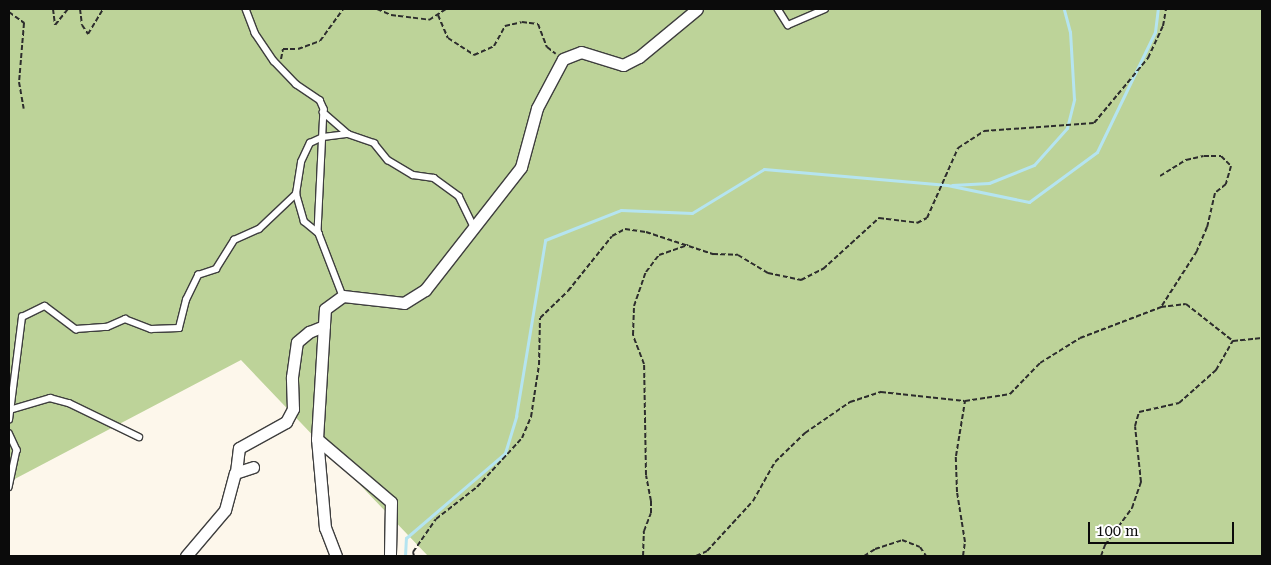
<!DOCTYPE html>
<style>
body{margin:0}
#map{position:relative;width:1271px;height:565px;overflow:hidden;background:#fdf7eb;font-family:"Roboto Serif",serif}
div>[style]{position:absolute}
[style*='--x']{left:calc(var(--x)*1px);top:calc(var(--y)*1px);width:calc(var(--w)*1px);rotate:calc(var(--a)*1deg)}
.forest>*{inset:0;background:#bdd399}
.stream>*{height:3px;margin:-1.5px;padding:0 1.5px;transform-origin:1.5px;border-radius:1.5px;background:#b5e4f0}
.path>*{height:2px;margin-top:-1px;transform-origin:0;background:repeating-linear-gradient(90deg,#2d2d2d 0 5px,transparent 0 7.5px)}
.roads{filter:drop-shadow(1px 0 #3e3e3e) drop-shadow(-1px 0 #3e3e3e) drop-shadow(0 1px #3e3e3e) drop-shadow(0 -1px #3e3e3e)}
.lane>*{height:5.5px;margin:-2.75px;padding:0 2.75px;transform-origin:2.75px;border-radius:2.75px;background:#fff}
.street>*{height:11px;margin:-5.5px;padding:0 5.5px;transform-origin:5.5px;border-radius:5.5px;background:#fff}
span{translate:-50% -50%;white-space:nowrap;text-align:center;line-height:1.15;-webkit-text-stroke:5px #fff;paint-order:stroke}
.frame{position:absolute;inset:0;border:10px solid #0b0b0b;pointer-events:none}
.scale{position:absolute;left:1088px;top:522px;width:146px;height:22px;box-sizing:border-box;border:2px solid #0b0b0b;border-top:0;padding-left:6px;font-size:15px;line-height:18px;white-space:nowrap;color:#0b0b0b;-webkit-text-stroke:4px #fff;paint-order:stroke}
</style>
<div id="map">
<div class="forest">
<div style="clip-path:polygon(9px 9px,1262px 9px,1262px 556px,428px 556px,241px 360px,9px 482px)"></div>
</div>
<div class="stream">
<div style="--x:952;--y:185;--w:37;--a:-3"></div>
<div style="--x:989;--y:183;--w:48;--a:-21.8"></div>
<div style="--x:1034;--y:165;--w:50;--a:-48.3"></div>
<div style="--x:1067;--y:128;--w:30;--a:-76"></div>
<div style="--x:1074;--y:99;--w:67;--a:-93.4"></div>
<div style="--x:1070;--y:32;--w:24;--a:-105"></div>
<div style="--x:405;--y:556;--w:18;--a:-87"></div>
<div style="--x:406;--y:538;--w:130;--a:-40.6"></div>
<div style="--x:505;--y:453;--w:39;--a:-73"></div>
<div style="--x:516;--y:416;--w:178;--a:-80.6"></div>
<div style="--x:545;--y:240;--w:82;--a:-21.5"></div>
<div style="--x:621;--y:210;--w:71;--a:2.4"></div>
<div style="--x:692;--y:213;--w:84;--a:-31.4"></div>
<div style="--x:764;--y:169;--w:184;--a:5"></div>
<div style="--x:947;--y:185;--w:84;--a:11.7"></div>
<div style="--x:1029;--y:202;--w:84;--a:-36.3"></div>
<div style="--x:1097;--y:152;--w:133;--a:-64.2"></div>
<div style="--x:1155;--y:32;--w:23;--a:-83"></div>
</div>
<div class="path">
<div style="--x:53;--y:9;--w:16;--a:83"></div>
<div style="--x:55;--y:25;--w:21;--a:-51"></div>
<div style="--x:80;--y:9;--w:16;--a:83"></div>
<div style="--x:82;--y:25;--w:11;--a:56"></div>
<div style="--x:88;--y:34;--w:29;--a:-59"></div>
<div style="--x:377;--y:9;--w:15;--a:23"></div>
<div style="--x:391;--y:15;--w:38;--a:7"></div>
<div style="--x:429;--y:20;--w:20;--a:-33"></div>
<div style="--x:9;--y:12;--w:19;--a:36"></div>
<div style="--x:24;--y:23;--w:59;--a:94.8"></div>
<div style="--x:19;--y:82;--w:27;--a:80"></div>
<div style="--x:438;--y:15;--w:25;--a:67"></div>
<div style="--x:448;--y:38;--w:31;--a:33"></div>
<div style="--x:474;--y:55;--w:22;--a:-24"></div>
<div style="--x:494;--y:46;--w:23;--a:-61"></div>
<div style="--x:505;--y:26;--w:17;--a:-13"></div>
<div style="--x:522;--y:22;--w:16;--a:7"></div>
<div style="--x:538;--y:24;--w:25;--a:69"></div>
<div style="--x:547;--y:47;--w:11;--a:38"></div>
<div style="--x:281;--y:59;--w:10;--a:-79"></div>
<div style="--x:283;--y:49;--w:15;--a:0"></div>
<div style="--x:298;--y:49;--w:23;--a:-20"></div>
<div style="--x:320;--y:41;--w:39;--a:-54"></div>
<div style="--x:1160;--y:176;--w:31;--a:-32"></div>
<div style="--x:1186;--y:160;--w:18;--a:-13"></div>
<div style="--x:1204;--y:156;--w:17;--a:0"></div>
<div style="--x:1221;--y:156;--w:14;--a:45"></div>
<div style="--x:1231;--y:166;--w:19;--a:106"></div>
<div style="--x:1226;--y:184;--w:14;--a:141"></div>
<div style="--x:1215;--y:193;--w:35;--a:103"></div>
<div style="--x:1207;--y:227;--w:26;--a:113"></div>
<div style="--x:1197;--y:251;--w:67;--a:122.7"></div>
<div style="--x:414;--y:556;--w:4;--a:-104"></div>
<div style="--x:413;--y:552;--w:40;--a:-55.1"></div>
<div style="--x:436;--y:519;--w:52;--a:-38"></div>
<div style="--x:477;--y:487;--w:67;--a:-47.4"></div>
<div style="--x:522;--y:438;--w:23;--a:-67"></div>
<div style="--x:531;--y:417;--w:53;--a:-81.3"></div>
<div style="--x:539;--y:365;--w:47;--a:-88.8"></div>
<div style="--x:540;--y:318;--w:39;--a:-44"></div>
<div style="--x:568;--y:291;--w:70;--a:-51.3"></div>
<div style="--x:612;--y:236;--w:15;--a:-28"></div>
<div style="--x:625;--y:229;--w:21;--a:8"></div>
<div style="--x:646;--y:232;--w:71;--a:18.2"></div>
<div style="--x:713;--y:254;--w:25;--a:2"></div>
<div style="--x:738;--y:255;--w:35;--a:31"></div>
<div style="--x:768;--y:273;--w:34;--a:12"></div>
<div style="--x:801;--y:280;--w:25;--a:-27"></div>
<div style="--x:823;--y:269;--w:76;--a:-42.3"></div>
<div style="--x:879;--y:218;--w:38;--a:7"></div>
<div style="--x:917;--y:223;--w:11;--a:-27"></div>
<div style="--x:927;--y:218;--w:77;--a:-66.1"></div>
<div style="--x:958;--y:148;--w:31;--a:-33"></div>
<div style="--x:984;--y:131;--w:110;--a:-4.2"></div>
<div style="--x:1094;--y:123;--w:85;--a:-50.3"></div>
<div style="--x:1148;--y:58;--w:35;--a:-65"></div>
<div style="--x:1163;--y:26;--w:17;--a:-80"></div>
<div style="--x:643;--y:556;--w:25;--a:-88"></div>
<div style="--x:644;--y:531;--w:19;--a:-69"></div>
<div style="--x:651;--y:513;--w:12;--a:-90"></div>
<div style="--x:651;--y:501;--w:26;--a:-101"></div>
<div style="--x:646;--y:475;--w:111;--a:-91"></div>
<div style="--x:644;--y:364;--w:31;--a:-111"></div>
<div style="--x:633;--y:335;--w:29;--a:-88"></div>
<div style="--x:634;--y:306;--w:36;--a:-71"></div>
<div style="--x:646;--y:272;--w:21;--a:-53"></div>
<div style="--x:659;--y:255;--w:31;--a:-19"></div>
<div style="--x:696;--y:556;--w:12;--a:-24"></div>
<div style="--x:707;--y:551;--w:68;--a:-47.4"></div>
<div style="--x:753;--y:501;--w:45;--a:-60.6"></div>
<div style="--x:775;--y:462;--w:42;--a:-44"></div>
<div style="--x:805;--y:433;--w:55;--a:-34.6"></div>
<div style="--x:850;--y:402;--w:33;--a:-18"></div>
<div style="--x:881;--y:392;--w:84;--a:6.1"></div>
<div style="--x:965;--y:401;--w:46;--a:-8.8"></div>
<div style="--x:1010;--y:394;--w:43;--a:-45.9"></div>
<div style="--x:1040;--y:363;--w:47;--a:-32"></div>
<div style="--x:1080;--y:338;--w:87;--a:-20.9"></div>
<div style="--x:1161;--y:307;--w:25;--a:-7"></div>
<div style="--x:1186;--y:304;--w:60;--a:38.2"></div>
<div style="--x:1233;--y:341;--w:29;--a:-6"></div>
<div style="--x:864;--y:556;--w:13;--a:-32"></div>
<div style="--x:875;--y:549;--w:28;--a:-18"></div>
<div style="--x:902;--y:540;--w:19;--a:21"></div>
<div style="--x:920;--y:547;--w:11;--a:56"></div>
<div style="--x:963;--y:556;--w:14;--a:-82"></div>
<div style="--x:965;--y:542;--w:51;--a:-99.1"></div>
<div style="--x:957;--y:492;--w:36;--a:-92"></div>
<div style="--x:956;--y:456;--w:56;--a:-80.7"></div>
<div style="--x:1101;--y:556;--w:12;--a:-70"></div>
<div style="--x:1105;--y:545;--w:46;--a:-53.9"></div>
<div style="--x:1132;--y:508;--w:28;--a:-71"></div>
<div style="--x:1141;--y:482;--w:56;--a:-96.1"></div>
<div style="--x:1135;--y:426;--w:15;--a:-74"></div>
<div style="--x:1139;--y:412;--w:41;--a:-12.7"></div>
<div style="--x:1179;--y:403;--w:50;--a:-41.7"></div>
<div style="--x:1216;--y:370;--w:34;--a:-60"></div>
</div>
<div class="roads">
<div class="lane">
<div style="--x:246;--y:9;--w:26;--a:69"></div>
<div style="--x:255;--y:33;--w:34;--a:56"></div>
<div style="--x:274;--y:61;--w:32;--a:46"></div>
<div style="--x:296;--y:84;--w:29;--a:34"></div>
<div style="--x:320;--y:100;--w:10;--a:66"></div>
<div style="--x:324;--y:109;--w:122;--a:92.8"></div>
<div style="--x:318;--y:231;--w:70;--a:69"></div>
<div style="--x:778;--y:9;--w:19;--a:58"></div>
<div style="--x:788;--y:25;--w:40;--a:-23.4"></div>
<div style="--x:323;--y:112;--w:33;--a:41"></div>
<div style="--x:319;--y:234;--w:19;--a:-141"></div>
<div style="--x:304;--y:222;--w:29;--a:-106"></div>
<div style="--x:296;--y:194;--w:32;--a:-81"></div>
<div style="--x:301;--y:162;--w:21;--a:-65"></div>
<div style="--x:310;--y:143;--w:14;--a:-25"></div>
<div style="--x:323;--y:137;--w:25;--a:-7"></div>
<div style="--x:348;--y:134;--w:28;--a:19"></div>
<div style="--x:374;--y:143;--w:22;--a:51"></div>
<div style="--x:388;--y:160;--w:29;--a:31"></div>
<div style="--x:413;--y:175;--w:21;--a:8"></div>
<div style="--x:434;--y:178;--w:31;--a:36"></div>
<div style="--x:459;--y:196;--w:34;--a:64"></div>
<div style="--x:10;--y:410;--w:42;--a:-16.7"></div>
<div style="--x:50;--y:398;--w:20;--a:15"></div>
<div style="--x:69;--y:403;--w:78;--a:25.9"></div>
<div style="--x:9;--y:420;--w:104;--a:-82.8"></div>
<div style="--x:22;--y:317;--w:25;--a:-26"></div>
<div style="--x:45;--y:306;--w:39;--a:37"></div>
<div style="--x:76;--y:329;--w:31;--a:-4"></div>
<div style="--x:107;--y:327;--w:20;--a:-24"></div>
<div style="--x:125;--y:319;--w:28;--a:21"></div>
<div style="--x:151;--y:329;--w:28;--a:-2"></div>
<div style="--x:179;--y:328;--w:29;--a:-76"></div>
<div style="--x:186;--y:300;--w:28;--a:-64"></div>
<div style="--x:198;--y:275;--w:19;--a:-18"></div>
<div style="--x:216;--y:269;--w:34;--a:-58"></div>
<div style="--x:234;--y:240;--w:27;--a:-24"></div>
<div style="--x:259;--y:229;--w:51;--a:-43.4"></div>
<div style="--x:9;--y:433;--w:19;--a:65"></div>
<div style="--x:17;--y:450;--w:38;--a:102"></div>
</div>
<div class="street">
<div style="--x:317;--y:439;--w:97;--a:40.4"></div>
<div style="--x:391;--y:502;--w:54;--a:91.1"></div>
<div style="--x:236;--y:472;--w:24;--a:-83"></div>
<div style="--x:239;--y:448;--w:54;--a:-29"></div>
<div style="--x:286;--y:422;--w:15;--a:-62"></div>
<div style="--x:293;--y:409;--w:32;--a:-92"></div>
<div style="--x:292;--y:377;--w:35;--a:-82"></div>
<div style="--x:297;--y:342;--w:16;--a:-40"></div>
<div style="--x:309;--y:332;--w:16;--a:-22"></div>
<div style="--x:186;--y:556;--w:60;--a:-49.7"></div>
<div style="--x:225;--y:510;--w:38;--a:-75"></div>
<div style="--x:235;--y:473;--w:19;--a:-18"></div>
<div style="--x:336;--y:556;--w:30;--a:-111"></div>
<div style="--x:325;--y:528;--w:89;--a:-95.1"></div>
<div style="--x:317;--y:439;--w:130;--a:-86.5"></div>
<div style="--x:325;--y:309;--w:22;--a:-36"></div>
<div style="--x:343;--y:296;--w:61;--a:6.5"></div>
<div style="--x:404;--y:303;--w:25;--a:-32"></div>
<div style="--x:425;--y:290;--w:156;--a:-52"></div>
<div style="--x:521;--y:167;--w:61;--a:-74.8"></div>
<div style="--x:537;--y:108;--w:55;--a:-62"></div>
<div style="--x:563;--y:59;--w:19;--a:-21"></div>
<div style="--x:581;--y:52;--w:44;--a:17.2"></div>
<div style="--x:623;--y:65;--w:18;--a:-27"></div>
<div style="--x:639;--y:57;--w:75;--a:-39.6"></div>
</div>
</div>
<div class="frame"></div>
<div class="scale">100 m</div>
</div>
